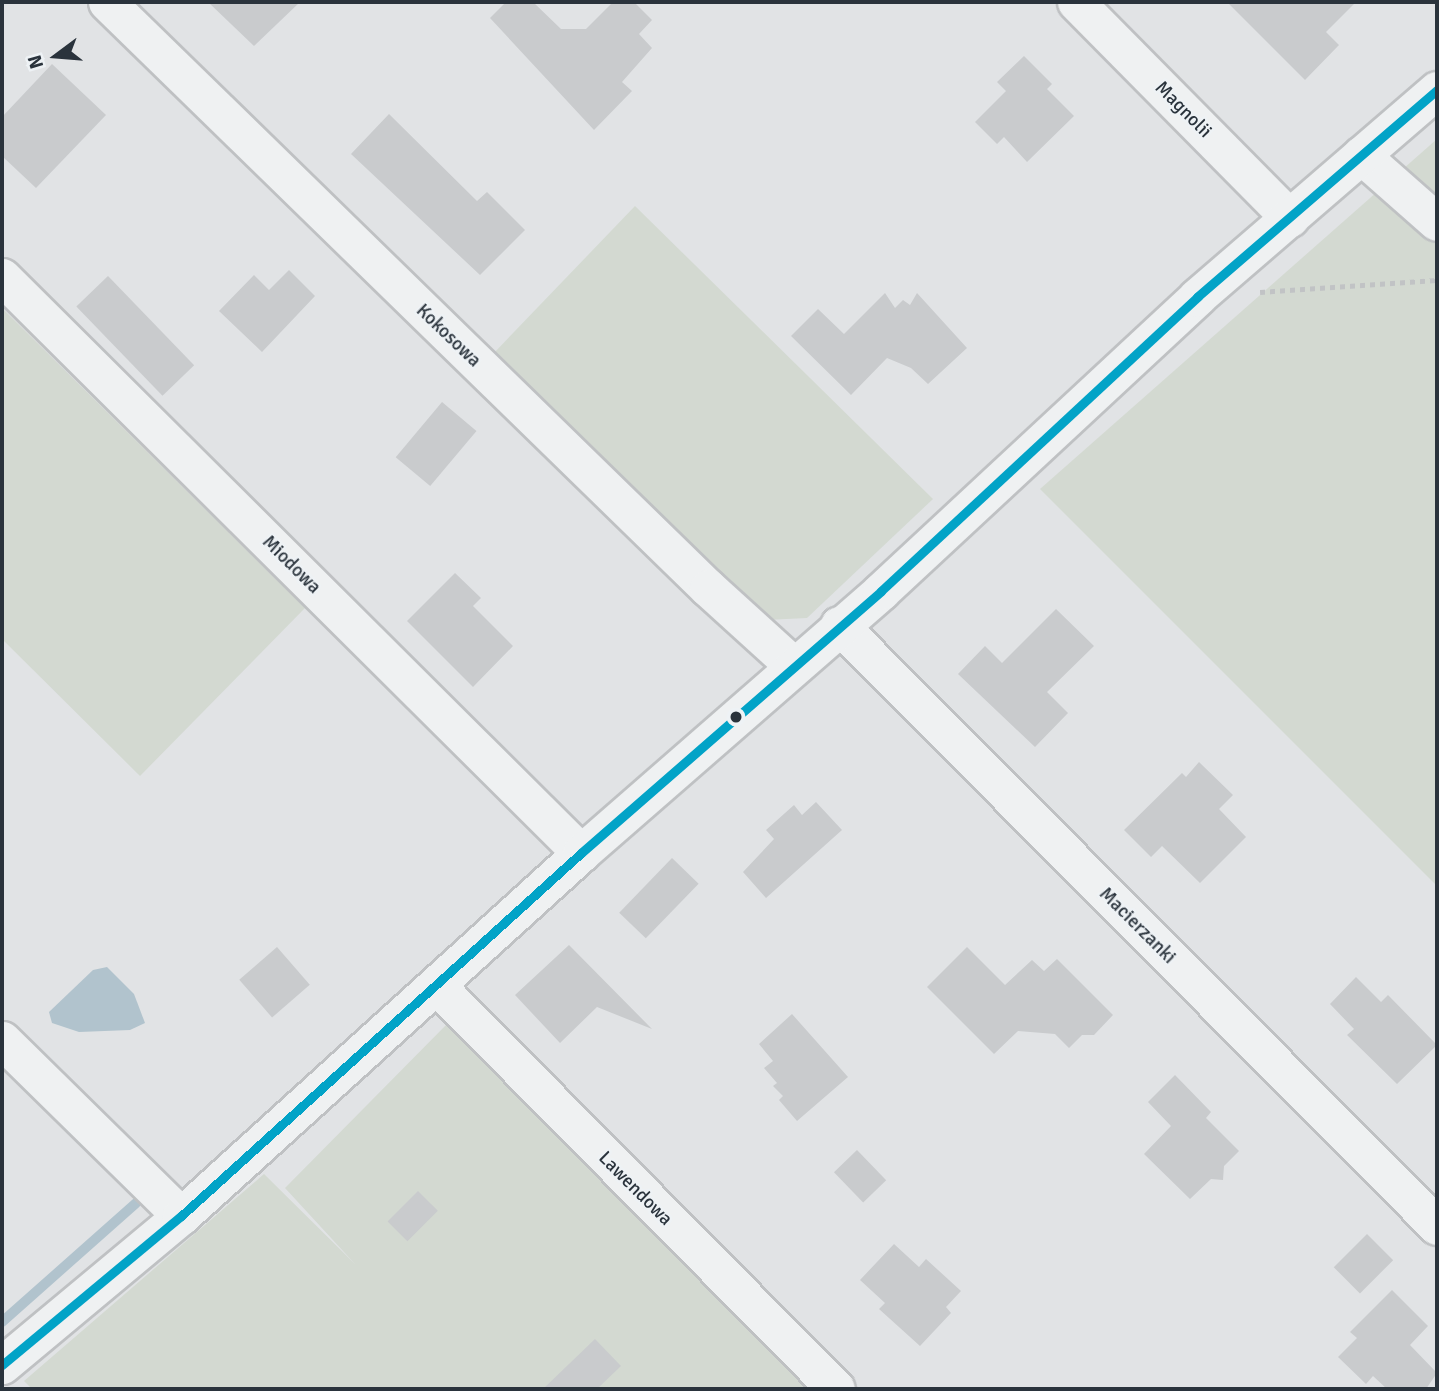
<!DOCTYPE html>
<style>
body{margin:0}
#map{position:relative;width:1439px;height:1391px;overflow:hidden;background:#e1e3e5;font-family:Signika,sans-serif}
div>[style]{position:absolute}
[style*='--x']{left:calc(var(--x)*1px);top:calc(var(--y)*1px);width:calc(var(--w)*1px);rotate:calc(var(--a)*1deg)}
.green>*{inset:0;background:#d3d9d1}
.water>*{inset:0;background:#b1c3cd}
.stream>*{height:10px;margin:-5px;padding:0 5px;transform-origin:5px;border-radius:5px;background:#b1c3cd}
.building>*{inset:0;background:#c9cbcd;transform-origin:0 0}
.path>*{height:4.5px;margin-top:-2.25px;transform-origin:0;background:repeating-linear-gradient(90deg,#c1c3c5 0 5px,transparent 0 10px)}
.roads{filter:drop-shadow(2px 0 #bfc1c3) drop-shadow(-2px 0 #bfc1c3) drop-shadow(0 2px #bfc1c3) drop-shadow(0 -2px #bfc1c3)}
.minor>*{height:37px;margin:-18.5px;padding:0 18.5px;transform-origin:18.5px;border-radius:18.5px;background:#eff1f2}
.bus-1>*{height:9px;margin:-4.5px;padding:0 4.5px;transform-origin:4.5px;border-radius:4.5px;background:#02a3c7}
.dots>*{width:19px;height:19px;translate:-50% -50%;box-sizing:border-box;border:4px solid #eef2f5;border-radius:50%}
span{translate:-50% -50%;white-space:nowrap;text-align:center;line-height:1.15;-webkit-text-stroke:5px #eef2f5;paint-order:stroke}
.street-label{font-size:19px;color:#2a333c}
.frame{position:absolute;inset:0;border:4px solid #2a333c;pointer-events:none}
.north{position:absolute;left:21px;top:21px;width:70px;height:70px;-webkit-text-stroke:5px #eef2f5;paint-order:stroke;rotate:254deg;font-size:19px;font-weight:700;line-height:28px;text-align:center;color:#2a333c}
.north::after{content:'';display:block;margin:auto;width:24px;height:32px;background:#2a333c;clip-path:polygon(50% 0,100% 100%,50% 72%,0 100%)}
</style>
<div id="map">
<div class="green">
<div style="clip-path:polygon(1437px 139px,1437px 886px,1040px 489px)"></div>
<div style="clip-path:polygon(635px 206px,933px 499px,807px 618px,766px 620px,493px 354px)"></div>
<div style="clip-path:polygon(2px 308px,305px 608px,140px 776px,2px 639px)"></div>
<div style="clip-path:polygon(449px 1022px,817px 1389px,32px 1389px,24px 1381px,264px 1174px,355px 1264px,285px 1188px)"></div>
</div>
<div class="water">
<div style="clip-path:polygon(107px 967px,134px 994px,145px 1023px,130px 1030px,79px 1032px,52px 1023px,49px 1012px,93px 970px)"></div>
</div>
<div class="stream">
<div style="--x:2;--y:1322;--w:179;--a:-41.6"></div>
</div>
<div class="building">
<div style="clip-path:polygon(208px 2px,300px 2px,254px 46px)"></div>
<div style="clip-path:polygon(506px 2px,533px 2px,561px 29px,586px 29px,613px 2px,634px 2px,652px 20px,639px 34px,652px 48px,622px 82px,632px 91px,594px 130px,490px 18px)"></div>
<div style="clip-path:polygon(1227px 2px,1356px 2px,1326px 32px,1339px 45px,1305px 80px)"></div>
<div style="clip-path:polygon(1024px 56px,1052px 84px,1047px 89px,1074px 116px,1027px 162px,1004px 137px,997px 144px,975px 122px,1006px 91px,997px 82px)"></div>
<div style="clip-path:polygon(52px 64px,106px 115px,36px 188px,2px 156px,2px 117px)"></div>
<div style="clip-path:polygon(389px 114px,477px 201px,487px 192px,525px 230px,480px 275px,351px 154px)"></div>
<div style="clip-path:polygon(289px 270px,315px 296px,262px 352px,219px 311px,254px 275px,269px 290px)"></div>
<div style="left:108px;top:276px;width:124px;height:44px;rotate:46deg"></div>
<div style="clip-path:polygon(885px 293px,895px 308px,903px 300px,910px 305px,917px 293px,967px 348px,928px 384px,911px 368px,887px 358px,851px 395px,791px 336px,818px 309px,844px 334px)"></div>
<div style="left:442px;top:402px;width:45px;height:72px;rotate:40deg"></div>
<div style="clip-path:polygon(455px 573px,481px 598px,473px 606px,513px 646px,473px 687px,407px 621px)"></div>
<div style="clip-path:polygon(1056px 609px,1094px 646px,1047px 692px,1068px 713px,1035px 747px,958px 674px,985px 646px,1002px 663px)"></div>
<div style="clip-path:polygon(1199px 762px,1233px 795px,1219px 809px,1246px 837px,1200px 883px,1162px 846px,1151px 857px,1124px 830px,1182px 773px,1186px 777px)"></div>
<div style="clip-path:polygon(816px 802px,842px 830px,766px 898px,743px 872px,774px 839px,766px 830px,794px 805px,802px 815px)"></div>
<div style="left:672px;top:858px;width:37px;height:76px;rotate:44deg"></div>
<div style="clip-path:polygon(569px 945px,652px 1029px,597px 1007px,560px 1043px,515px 995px)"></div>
<div style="left:277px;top:947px;width:50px;height:50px;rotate:49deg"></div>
<div style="clip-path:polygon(967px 947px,1005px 985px,1032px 960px,1044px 971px,1057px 959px,1113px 1015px,1094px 1035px,1082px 1035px,1069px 1048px,1055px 1034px,1018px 1031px,994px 1054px,927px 987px)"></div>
<div style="clip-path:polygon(1356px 977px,1381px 1002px,1388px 995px,1437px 1045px,1397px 1084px,1347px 1035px,1354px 1029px,1330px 1004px)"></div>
<div style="clip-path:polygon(792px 1014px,848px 1077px,797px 1121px,779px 1100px,783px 1096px,773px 1086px,777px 1083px,764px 1068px,773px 1061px,759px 1044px)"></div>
<div style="clip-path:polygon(1175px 1075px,1211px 1112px,1206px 1118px,1239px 1151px,1224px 1166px,1223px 1180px,1211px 1179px,1190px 1199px,1144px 1154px,1171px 1126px,1148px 1102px)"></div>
<div style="left:857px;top:1150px;width:42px;height:32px;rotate:46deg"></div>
<div style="left:418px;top:1191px;width:28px;height:43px;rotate:45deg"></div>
<div style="left:1367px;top:1234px;width:37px;height:47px;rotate:45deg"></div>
<div style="clip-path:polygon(894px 1244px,919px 1267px,926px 1259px,961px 1291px,946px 1307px,951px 1313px,920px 1346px,879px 1309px,885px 1303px,860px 1280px)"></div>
<div style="clip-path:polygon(1392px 1290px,1428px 1326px,1410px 1345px,1437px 1373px,1426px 1389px,1387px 1389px,1373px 1376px,1366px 1384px,1338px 1357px,1357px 1338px,1350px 1332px)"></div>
<div style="clip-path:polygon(595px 1339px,621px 1366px,597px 1389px,543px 1389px)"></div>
</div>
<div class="path">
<div style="--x:1260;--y:292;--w:177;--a:-3.9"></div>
</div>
<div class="roads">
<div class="minor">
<div style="--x:107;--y:2;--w:839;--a:44.28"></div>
<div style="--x:708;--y:588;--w:115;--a:42.2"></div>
<div style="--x:1076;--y:2;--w:304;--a:45.3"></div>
<div style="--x:1361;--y:155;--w:101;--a:41.4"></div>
<div style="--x:2;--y:277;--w:817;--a:44.85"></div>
<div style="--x:839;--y:625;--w:848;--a:45.14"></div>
<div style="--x:437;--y:986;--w:567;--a:45.29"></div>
<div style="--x:2;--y:1040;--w:251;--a:44.5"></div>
<div style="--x:2;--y:1365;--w:233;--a:-39.8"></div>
<div style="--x:181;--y:1216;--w:540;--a:-42.22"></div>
<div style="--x:581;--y:853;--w:398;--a:-41.1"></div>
<div style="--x:881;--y:591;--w:432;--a:-42.9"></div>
<div style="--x:1197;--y:297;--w:317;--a:-40.8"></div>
</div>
</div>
<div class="bus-1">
<div style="--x:2;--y:1365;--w:233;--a:-39.8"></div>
<div style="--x:181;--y:1216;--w:540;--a:-42.22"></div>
<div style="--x:581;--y:853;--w:398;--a:-41.1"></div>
<div style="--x:881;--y:591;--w:432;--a:-42.9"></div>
<div style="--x:1197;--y:297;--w:317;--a:-40.8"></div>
</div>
<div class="dots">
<div style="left:736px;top:717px;background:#2a333c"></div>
</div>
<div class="street-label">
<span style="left:1183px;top:110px;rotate:45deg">Magnolii</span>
<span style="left:448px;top:336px;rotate:44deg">Kokosowa</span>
<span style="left:291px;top:565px;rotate:45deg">Miodowa</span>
<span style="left:1137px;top:926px;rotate:45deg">Macierzanki</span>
<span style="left:635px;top:1189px;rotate:45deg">Lawendowa</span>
</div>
<div class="frame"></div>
<div class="north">N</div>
</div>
